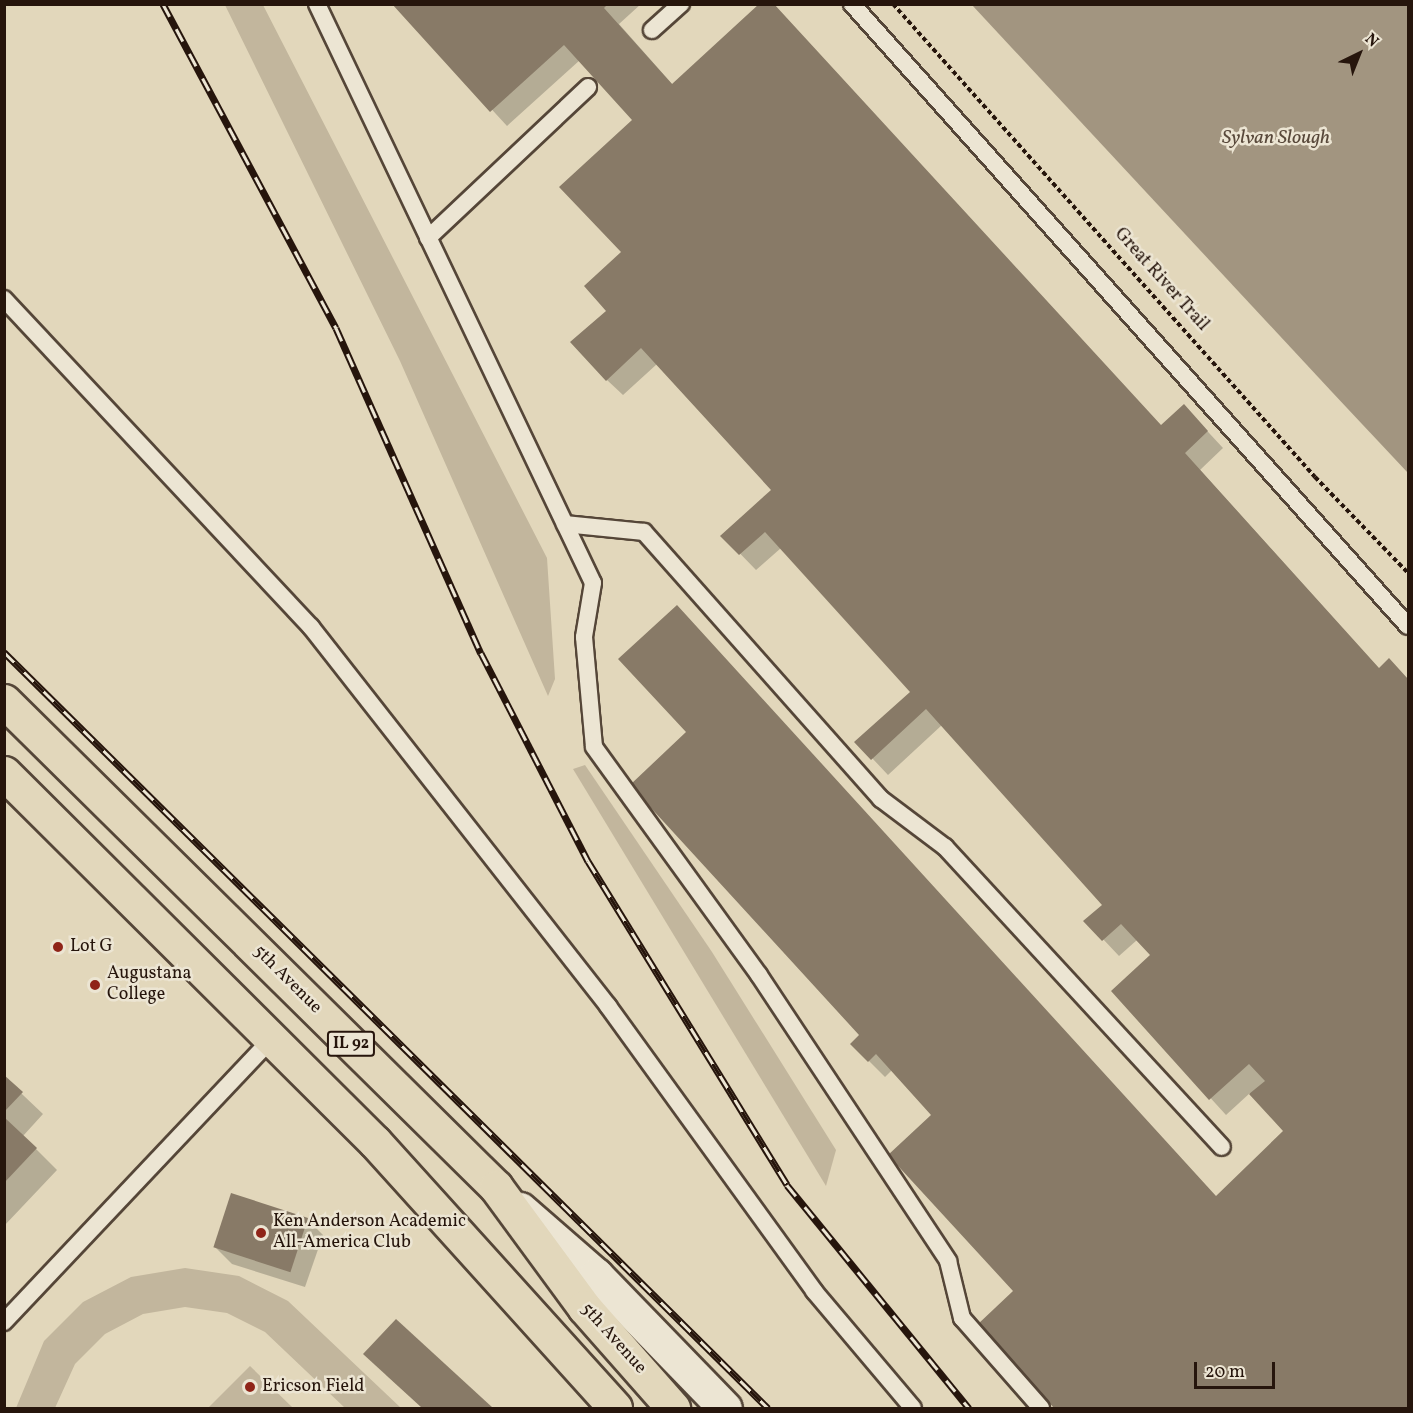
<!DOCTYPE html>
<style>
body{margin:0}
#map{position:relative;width:1413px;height:1413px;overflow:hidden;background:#e2d7bb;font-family:Vollkorn,serif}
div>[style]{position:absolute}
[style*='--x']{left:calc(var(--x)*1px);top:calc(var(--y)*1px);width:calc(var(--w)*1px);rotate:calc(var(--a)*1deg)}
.green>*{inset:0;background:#c2b69d}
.water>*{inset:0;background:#a29580}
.shadow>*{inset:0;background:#0003}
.building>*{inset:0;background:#887a67;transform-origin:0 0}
.path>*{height:4px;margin-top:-2px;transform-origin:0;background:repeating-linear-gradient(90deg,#26150c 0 4.5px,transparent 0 7.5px)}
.roads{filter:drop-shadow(2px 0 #554638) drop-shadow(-2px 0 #554638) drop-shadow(0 2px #554638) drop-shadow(0 -2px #554638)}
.lane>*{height:16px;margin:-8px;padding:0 8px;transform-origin:8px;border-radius:8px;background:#ece5d3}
.secondary>*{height:33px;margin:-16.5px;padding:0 16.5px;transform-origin:16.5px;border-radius:16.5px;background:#ece5d3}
.primary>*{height:33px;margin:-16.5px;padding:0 16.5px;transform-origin:16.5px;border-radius:16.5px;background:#e2d7bb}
.rail>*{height:7px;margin-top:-3.5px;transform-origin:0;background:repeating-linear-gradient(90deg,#ece5d3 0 14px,#26150c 0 28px);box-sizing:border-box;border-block:2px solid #26150c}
.dots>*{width:16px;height:16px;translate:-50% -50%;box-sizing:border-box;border:3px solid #ece5d3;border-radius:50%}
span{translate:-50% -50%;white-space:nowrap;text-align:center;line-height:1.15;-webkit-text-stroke:5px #ece5d3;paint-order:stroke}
.shield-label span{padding:2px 4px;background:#ece5d3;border:2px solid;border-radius:4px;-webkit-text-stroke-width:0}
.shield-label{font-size:16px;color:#26150c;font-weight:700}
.street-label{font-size:18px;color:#26150c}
.poi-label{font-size:18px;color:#26150c}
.left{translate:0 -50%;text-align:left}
.water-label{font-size:20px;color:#58483a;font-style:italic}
.frame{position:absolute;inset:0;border:6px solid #26150c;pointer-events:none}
.north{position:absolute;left:1329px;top:24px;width:60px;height:60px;-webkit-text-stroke:4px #ece5d3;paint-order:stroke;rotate:43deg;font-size:16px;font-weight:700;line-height:24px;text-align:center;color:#26150c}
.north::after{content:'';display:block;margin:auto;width:21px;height:27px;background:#26150c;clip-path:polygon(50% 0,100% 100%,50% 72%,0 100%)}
.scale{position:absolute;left:1194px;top:1362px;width:81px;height:27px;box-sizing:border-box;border:3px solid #26150c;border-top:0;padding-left:8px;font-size:18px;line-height:21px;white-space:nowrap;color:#26150c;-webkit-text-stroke:4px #ece5d3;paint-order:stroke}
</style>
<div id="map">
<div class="green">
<div style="clip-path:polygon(225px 5px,263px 5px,547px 558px,555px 679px,548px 696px,400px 361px)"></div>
<div style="clip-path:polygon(585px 765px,712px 952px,836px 1150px,826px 1186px,573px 769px)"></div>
<div style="clip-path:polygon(185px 1268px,239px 1276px,288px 1301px,401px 1408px,345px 1408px,265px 1332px,227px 1313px,185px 1307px,143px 1314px,105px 1334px,75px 1364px,55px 1408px,16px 1408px,44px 1341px,83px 1302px,131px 1277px)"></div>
<div style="clip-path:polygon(250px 1366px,293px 1408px,208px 1408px)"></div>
</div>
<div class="water">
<div style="clip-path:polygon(972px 5px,1408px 5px,1408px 473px,1332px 392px)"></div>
</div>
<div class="shadow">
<div style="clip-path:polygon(395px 4px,641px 4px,619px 24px,673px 85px,1161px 427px,1184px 406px,1223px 448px,1200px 470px,1379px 669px,1389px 660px,1408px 680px,1408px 1408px,1057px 1408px,979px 1325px,1016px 1291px,933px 1115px,892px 1070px,885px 1077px,852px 1044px,862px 1035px,1217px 1198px,1285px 1132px,1250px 1093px,1226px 1115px,1113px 991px,1152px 955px,1137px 940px,1119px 956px,1086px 921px,1105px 905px,942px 725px,888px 775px,857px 742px,912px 692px,781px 548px,756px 570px,723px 536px,773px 490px,657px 364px,623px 395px,607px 380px,608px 311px,623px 252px,634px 120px,580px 60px,507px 126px)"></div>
<div style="clip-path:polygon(4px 1077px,43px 1114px,23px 1136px,57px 1170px,4px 1226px)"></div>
<div style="clip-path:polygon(307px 1219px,323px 1235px,305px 1287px,232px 1264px,216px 1248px)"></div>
<div style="clip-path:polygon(396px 1321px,491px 1408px,423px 1408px,386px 1375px)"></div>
</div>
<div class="building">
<div style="clip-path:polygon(392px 4px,608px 4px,604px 8px,672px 84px,759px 4px,774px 4px,1161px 425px,1184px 404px,1208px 431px,1185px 453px,1379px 668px,1389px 658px,1408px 679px,1408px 1408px,1054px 1408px,977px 1325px,1013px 1291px,888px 1155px,931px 1115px,876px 1054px,868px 1062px,850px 1044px,859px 1035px,630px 785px,686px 732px,618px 659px,677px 605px,1216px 1196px,1283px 1131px,1249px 1094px,1265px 1081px,1249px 1064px,1209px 1100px,1111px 991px,1150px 955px,1121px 924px,1102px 941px,1083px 921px,1102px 905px,926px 709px,871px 760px,854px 742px,910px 692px,765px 532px,739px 555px,720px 536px,771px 490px,641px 348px,606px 381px,570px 342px,606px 311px,584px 286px,621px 252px,559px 187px,632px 120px,564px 45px,490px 112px)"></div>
<div style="clip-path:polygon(4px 1075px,23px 1092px,4px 1112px)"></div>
<div style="clip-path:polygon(4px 1117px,37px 1148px,4px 1183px)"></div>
<div style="left:231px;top:1193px;width:81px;height:57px;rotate:18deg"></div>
<div style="clip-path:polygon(396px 1319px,493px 1408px,422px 1408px,363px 1354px)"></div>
</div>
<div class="path">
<div style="--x:893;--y:4;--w:634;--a:48.26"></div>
<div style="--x:1315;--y:477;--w:134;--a:45.9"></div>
</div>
<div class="roads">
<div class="lane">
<div style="--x:317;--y:4;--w:641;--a:64.51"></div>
<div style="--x:593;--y:583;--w:55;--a:99.5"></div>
<div style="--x:584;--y:637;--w:110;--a:84.8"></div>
<div style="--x:594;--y:747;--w:281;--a:54.1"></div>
<div style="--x:759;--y:975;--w:343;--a:56.5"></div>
<div style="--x:948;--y:1261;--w:59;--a:76.2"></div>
<div style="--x:962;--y:1318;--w:120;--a:48.7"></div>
<div style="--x:852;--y:4;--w:834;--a:48.21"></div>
<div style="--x:652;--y:30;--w:39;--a:-42"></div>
<div style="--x:428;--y:238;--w:220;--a:-43.3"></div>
<div style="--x:4;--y:299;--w:449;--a:46.9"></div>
<div style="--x:311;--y:627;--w:482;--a:51.9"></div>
<div style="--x:608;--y:1006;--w:352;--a:54.1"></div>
<div style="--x:814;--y:1291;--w:153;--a:49.8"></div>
<div style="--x:565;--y:524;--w:79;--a:5.8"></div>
<div style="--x:644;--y:532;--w:357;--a:48.4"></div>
<div style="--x:881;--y:799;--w:80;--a:36.9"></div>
<div style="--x:945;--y:847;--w:408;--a:47.3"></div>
<div style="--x:4;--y:1322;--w:390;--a:-46.6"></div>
</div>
<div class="secondary">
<div style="--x:520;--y:1209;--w:101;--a:41"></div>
<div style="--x:596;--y:1275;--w:185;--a:45.9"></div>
</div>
<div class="primary">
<div style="--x:4;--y:701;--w:692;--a:44.65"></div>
<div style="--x:496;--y:1187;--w:149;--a:53.7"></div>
<div style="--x:584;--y:1307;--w:135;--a:48.6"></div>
<div style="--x:4;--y:773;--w:523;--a:44.85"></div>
<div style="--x:375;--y:1142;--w:358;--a:47.9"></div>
</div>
</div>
<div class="rail">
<div style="--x:163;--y:4;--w:367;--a:61.9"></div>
<div style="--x:336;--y:328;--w:356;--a:66"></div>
<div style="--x:481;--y:653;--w:234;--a:62.8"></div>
<div style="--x:588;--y:861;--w:380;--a:58.4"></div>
<div style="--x:787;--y:1185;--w:288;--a:50.8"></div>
<div style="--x:4;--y:652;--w:1075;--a:44.7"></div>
</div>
<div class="dots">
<div style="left:58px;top:947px;background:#8f2418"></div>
<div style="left:95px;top:985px;background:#8f2418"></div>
<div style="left:261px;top:1233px;background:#8f2418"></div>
<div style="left:250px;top:1387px;background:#8f2418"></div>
</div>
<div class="shield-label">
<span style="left:351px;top:1044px">IL 92</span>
</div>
<div class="street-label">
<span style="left:1161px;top:280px;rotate:48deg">Great River Trail</span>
<span style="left:287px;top:980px;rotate:45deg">5th Avenue</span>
<span style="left:613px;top:1339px;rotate:48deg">5th Avenue</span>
</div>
<div class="poi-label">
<span class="left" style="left:70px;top:947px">Lot G</span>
<span class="left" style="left:107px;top:985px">Augustana<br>College</span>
<span class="left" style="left:273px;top:1233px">Ken Anderson Academic<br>All-America Club</span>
<span class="left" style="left:262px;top:1387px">Ericson Field</span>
</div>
<div class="water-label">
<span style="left:1276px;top:138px">Sylvan Slough</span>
</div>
<div class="frame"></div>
<div class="north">N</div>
<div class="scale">20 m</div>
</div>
